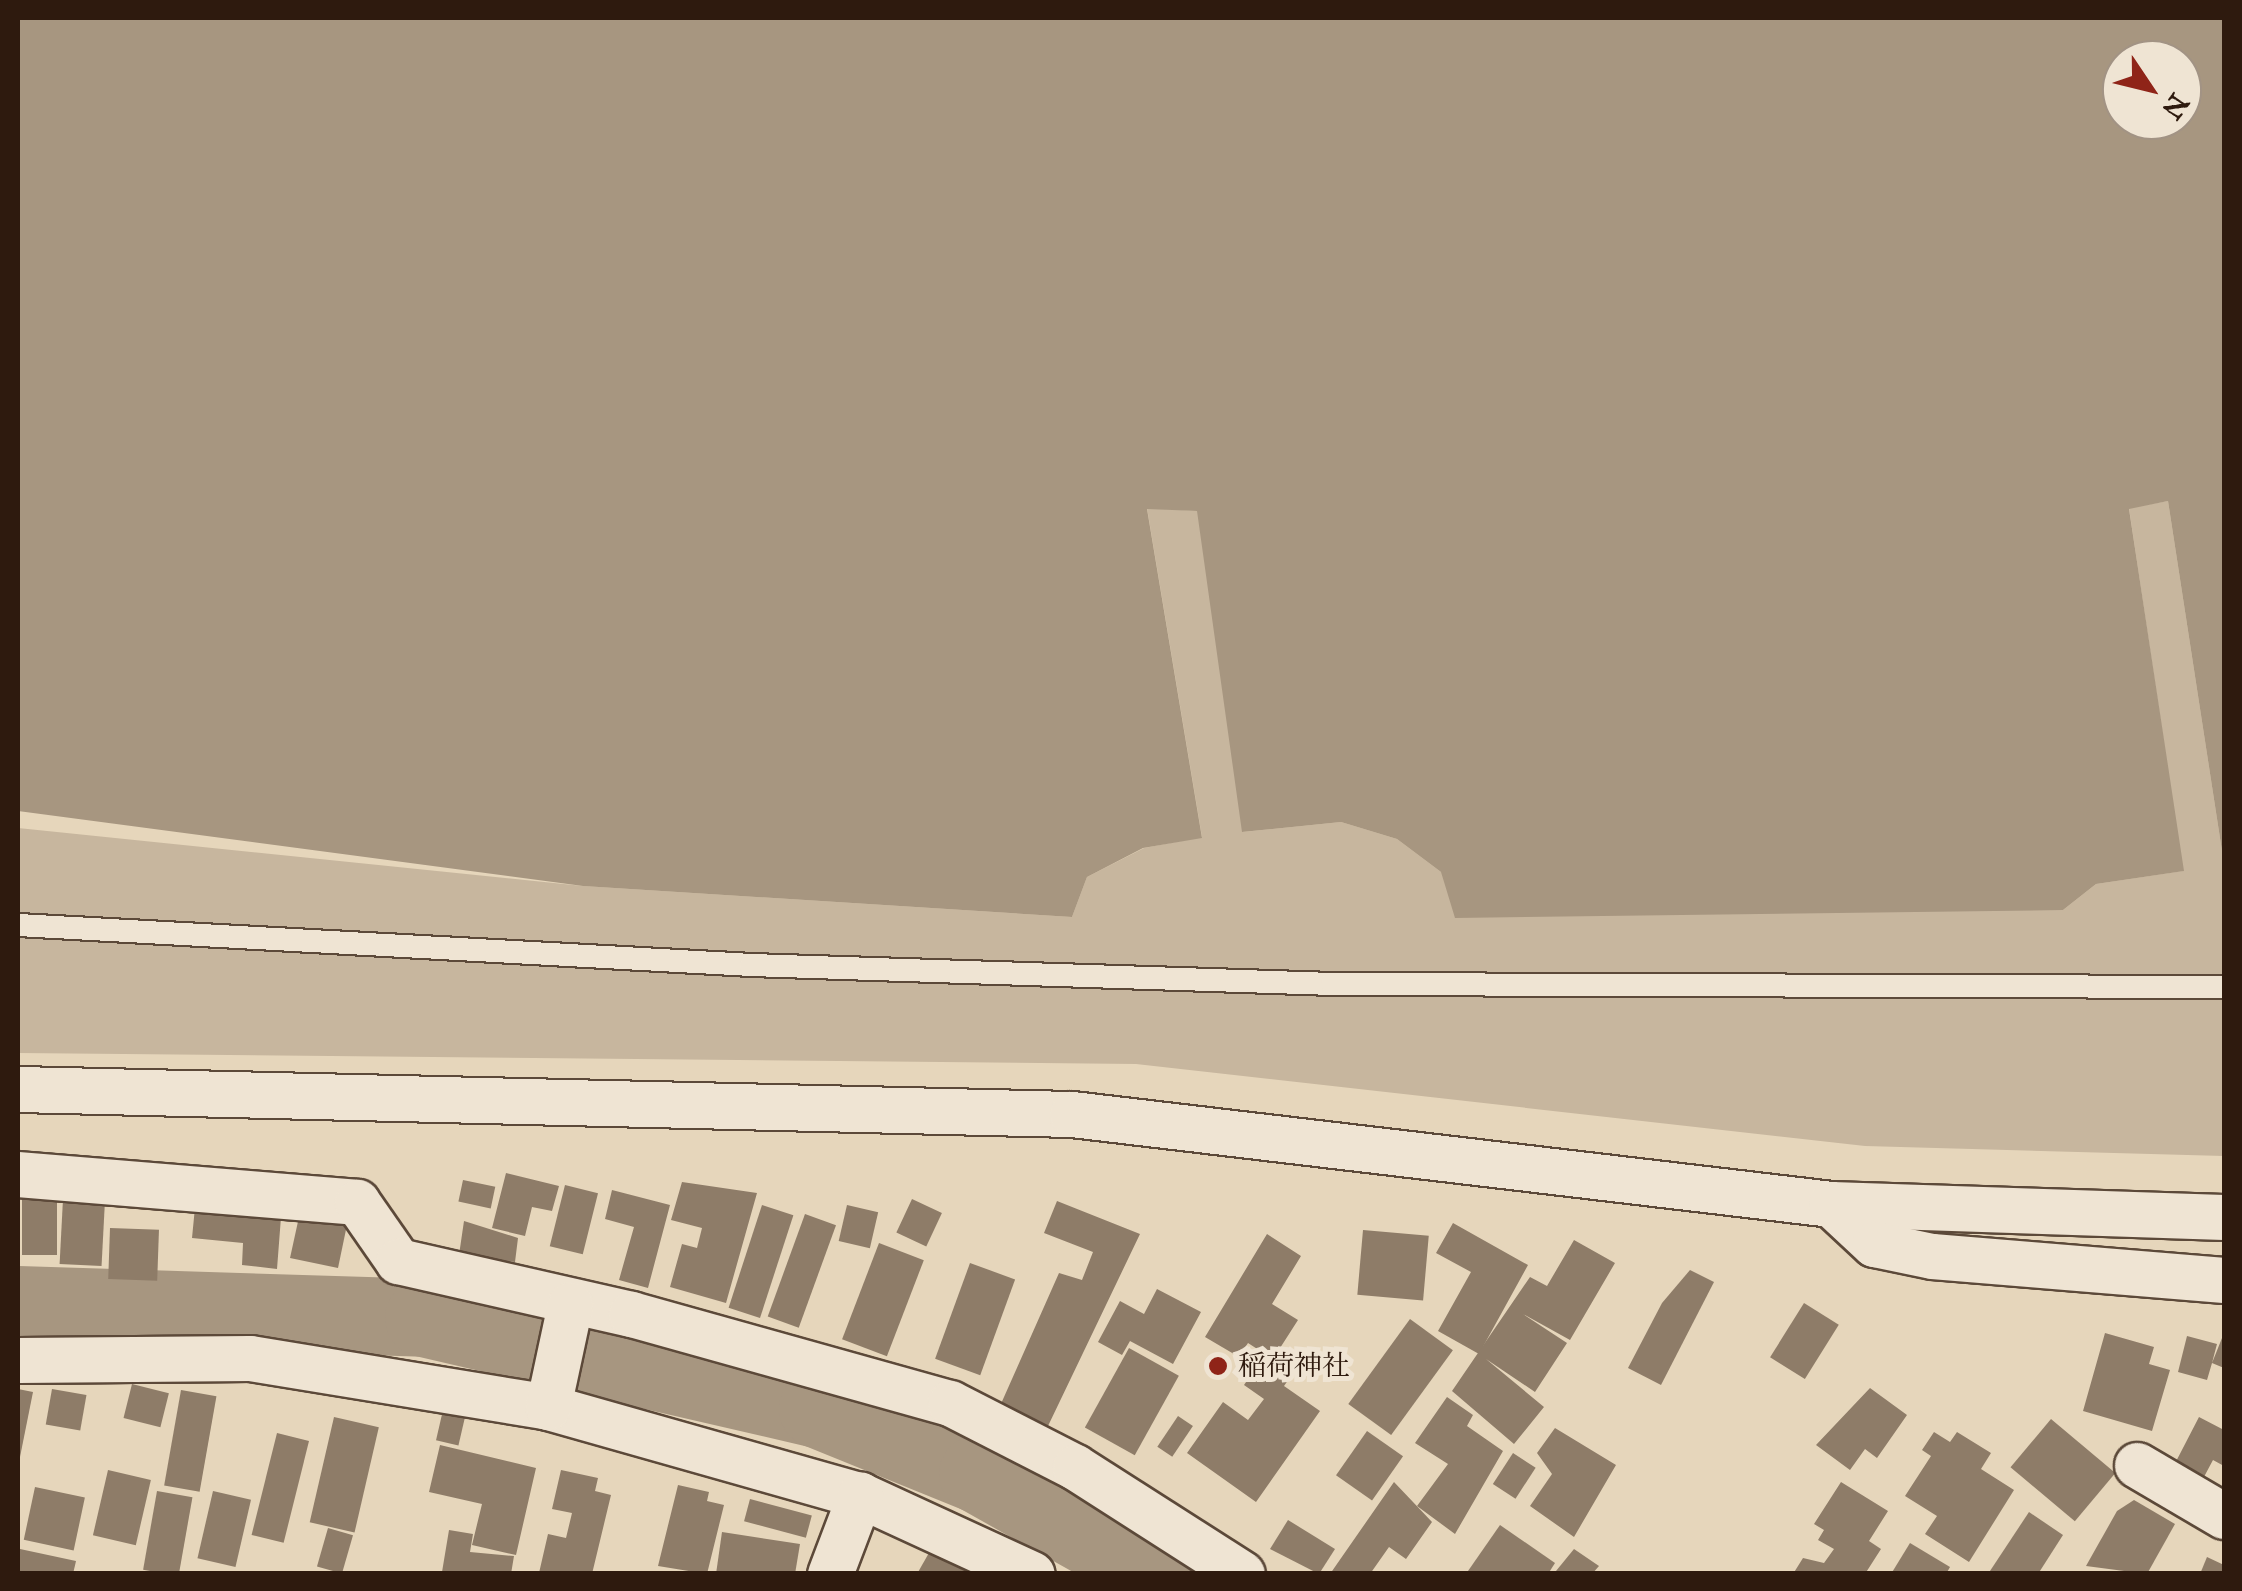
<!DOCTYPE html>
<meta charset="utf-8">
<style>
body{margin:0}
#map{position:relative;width:2242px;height:1591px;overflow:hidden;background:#e6d6bb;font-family:"IM FELL Great Primer","Noto Serif JP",serif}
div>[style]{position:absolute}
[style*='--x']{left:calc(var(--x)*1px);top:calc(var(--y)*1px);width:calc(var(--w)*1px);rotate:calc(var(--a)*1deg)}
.green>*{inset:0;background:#c7b69e}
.water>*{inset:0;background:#a79680}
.river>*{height:78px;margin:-39px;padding:0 39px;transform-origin:39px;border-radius:39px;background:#a79680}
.building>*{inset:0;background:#8e7c68;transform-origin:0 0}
.roads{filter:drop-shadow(2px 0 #5c4939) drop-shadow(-2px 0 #5c4939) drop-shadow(0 2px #5c4939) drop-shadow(0 -2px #5c4939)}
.lane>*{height:22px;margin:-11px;padding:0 11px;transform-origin:11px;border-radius:11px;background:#efe4d3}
.street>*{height:45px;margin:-22.5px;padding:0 22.5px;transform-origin:22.5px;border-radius:22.5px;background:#efe4d3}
.dots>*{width:28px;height:28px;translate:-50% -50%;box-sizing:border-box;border:5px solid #efe4d3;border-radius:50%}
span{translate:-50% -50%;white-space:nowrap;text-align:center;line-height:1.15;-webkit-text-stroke:10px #efe4d3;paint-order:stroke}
.poi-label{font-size:28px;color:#2e1a0e}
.left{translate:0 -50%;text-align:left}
.frame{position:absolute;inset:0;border:20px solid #2e1a0e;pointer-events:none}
.north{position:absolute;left:2102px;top:40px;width:100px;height:100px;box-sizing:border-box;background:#efe4d3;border:2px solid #a29384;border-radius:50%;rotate:125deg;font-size:28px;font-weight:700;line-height:40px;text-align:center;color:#2e1a0e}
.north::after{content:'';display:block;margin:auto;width:35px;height:45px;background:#8f2418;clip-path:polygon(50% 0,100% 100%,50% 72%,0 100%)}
</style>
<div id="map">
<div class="green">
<div style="clip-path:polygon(2168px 501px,2224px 864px,2224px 1156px,1865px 1146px,1136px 1064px,18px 1053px,18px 828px,583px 886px,1072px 917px,1087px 877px,1144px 848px,1202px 837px,1147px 508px,1198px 511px,1243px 832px,1341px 822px,1397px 839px,1441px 872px,2063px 910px,2096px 884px,2183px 871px,2129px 508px)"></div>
</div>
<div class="water">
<div style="clip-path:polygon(evenodd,18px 18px,2224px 18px,2224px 864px,2168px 501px,2129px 509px,2184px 871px,2096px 884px,2063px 910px,1455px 918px,1441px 872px,1397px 839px,1341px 822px,1242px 832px,1197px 511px,1147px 509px,1202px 838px,1143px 848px,1087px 877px,1072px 917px,583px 886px,18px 811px,18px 18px,2122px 60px,2182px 60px,2182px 120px,2122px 120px,2122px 60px)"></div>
</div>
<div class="river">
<div style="--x:18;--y:1305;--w:406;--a:1.8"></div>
<div style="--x:424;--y:1318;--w:404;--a:13"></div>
<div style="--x:818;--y:1409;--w:173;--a:22.1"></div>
<div style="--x:978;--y:1474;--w:204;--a:29.3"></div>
</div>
<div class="building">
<div style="clip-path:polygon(506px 1173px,559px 1186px,552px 1211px,532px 1207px,525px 1236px,492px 1228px)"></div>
<div style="left:463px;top:1180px;width:33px;height:22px;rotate:12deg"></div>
<div style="clip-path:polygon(682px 1182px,757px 1193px,726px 1303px,670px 1287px,682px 1244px,697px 1248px,702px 1228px,671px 1220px)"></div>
<div style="left:565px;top:1185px;width:34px;height:63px;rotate:14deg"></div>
<div style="clip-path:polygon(612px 1190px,670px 1205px,648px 1288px,619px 1280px,634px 1227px,605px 1219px)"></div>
<div style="left:57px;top:1191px;width:64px;height:35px;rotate:90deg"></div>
<div style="clip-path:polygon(196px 1197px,282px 1204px,277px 1269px,242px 1265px,243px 1243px,192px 1238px)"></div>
<div style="left:63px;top:1199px;width:42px;height:65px;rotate:3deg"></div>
<div style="left:912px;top:1199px;width:33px;height:37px;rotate:25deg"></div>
<div style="clip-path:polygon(1057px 1201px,1140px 1234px,1048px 1426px,1000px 1406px,1059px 1273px,1082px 1280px,1093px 1252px,1044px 1233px)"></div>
<div style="left:762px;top:1205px;width:33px;height:108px;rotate:18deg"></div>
<div style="left:847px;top:1205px;width:32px;height:37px;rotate:13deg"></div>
<div style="left:805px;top:1214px;width:33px;height:109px;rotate:20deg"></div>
<div style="clip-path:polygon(299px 1217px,348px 1220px,338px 1268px,290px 1258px)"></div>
<div style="clip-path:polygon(464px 1221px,518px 1238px,515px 1262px,459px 1255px)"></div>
<div style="clip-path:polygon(1453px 1223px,1528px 1265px,1479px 1354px,1438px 1331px,1471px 1272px,1436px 1253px)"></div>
<div style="left:110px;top:1228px;width:49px;height:51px;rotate:2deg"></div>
<div style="left:1363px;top:1230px;width:66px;height:65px;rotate:5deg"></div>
<div style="clip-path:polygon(1267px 1234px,1301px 1256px,1272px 1304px,1298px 1320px,1273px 1359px,1293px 1373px,1284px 1386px,1320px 1411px,1256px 1502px,1187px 1453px,1223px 1402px,1248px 1420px,1264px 1399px,1244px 1385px,1265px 1354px,1248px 1343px,1239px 1357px,1205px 1337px)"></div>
<div style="clip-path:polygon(1574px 1240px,1615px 1263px,1570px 1340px,1523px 1314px,1567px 1343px,1535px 1392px,1486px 1359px,1544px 1407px,1514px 1444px,1452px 1391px,1530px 1277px,1547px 1286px)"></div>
<div style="left:879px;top:1243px;width:48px;height:103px;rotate:21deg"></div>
<div style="left:970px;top:1263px;width:48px;height:102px;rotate:20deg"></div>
<div style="clip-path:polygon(1690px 1270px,1714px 1282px,1661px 1385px,1628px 1368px,1662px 1303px)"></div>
<div style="clip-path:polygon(1157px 1289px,1201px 1312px,1173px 1364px,1130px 1341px,1122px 1355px,1098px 1342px,1120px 1301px,1144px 1314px)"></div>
<div style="left:1804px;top:1303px;width:41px;height:64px;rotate:32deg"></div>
<div style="left:1410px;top:1319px;width:53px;height:105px;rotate:36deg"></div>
<div style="clip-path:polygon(2105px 1333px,2154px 1347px,2149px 1364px,2170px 1370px,2152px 1431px,2083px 1411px)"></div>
<div style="clip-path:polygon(2224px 1333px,2224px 1368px,2212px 1363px,2207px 1380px,2178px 1372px,2187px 1336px,2217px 1344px,2212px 1363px)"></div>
<div style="left:1129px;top:1348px;width:57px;height:91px;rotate:29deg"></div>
<div style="left:132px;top:1384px;width:38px;height:35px;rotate:14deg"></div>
<div style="clip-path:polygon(1870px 1388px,1907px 1415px,1877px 1458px,1865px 1449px,1850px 1470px,1816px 1445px)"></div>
<div style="clip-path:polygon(18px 1389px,33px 1392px,19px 1462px,18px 1461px)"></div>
<div style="left:52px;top:1389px;width:35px;height:36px;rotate:10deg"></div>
<div style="left:181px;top:1390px;width:36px;height:97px;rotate:10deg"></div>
<div style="clip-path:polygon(1447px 1397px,1473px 1415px,1467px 1426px,1503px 1451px,1455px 1534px,1417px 1506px,1448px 1464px,1415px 1443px)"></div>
<div style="left:443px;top:1410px;width:23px;height:31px;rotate:13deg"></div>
<div style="left:1178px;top:1416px;width:18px;height:37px;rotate:34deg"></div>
<div style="left:334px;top:1417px;width:46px;height:108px;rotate:13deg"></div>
<div style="clip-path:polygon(2199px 1417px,2224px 1430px,2224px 1466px,2213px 1460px,2197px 1490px,2169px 1475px)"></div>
<div style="left:2051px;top:1419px;width:84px;height:63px;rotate:40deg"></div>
<div style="clip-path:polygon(1555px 1428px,1616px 1465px,1574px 1537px,1530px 1506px,1552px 1474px,1537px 1453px)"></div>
<div style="left:1367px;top:1431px;width:44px;height:54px;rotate:35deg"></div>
<div style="clip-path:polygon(1934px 1432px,1950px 1442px,1957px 1432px,1991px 1453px,1981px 1469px,2014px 1490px,1969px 1562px,1925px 1534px,1937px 1516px,1905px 1496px,1931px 1456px,1922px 1450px)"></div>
<div style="left:277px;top:1433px;width:33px;height:105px;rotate:14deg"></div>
<div style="clip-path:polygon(440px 1445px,536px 1468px,516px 1555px,472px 1545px,482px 1504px,429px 1492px)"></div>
<div style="left:1513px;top:1453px;width:27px;height:37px;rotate:33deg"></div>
<div style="left:108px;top:1470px;width:44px;height:67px;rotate:13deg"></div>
<div style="clip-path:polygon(561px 1470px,598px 1478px,595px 1491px,611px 1495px,592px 1574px,539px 1573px,548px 1534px,566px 1538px,572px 1513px,552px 1509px)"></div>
<div style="clip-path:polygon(1394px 1482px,1432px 1522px,1406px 1559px,1389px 1547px,1370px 1574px,1330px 1574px)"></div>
<div style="clip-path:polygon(1841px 1482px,1888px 1511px,1869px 1541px,1881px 1549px,1865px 1574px,1793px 1574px,1803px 1558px,1824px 1563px,1834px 1549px,1818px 1540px,1824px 1530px,1814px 1524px)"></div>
<div style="clip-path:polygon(678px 1485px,709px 1492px,707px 1501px,724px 1505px,707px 1574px,658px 1566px)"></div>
<div style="left:35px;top:1487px;width:51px;height:54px;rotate:12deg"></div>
<div style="left:157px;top:1491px;width:36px;height:80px;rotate:10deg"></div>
<div style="left:213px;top:1491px;width:39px;height:69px;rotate:13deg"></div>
<div style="left:750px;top:1499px;width:64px;height:23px;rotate:15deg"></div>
<div style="clip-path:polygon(2134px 1500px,2175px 1524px,2147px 1574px,2086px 1566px,2117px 1511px)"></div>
<div style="clip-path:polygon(2029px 1512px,2063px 1535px,2038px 1574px,1988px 1574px)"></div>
<div style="clip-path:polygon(1288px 1520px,1335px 1549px,1319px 1574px,1270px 1549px)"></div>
<div style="clip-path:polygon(1500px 1525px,1555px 1563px,1548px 1574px,1468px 1571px)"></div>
<div style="left:328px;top:1528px;width:26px;height:40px;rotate:16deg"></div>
<div style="clip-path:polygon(449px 1530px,473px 1534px,470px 1552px,514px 1556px,511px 1574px,442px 1572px)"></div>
<div style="clip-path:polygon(722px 1532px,800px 1544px,795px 1574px,716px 1574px)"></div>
<div style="clip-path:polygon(1910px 1543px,1950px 1567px,1946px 1574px,1891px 1574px)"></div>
<div style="clip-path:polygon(20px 1549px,76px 1561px,73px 1574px,18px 1574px)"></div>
<div style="clip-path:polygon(1574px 1549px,1599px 1566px,1592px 1574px,1556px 1571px)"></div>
<div style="clip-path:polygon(930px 1551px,973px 1574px,917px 1574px)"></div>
<div style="clip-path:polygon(2207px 1557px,2224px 1565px,2224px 1574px,2200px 1574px)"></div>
</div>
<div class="roads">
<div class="lane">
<div style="--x:18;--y:925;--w:734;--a:3.12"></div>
<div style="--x:751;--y:965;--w:581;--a:1.87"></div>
<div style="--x:1332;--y:984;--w:892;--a:0.19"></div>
</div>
<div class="street">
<div style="--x:18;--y:1089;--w:1054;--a:1.36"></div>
<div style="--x:1072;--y:1114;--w:764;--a:6.76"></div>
<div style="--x:1831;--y:1204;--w:393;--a:1.9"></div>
<div style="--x:18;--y:1174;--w:340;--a:4.7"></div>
<div style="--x:357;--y:1202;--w:72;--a:55.2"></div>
<div style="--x:398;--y:1261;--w:239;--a:12.8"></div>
<div style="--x:631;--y:1314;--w:331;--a:15.6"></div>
<div style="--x:950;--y:1403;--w:140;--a:27.1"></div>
<div style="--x:1075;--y:1467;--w:198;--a:32.6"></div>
<div style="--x:1831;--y:1204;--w:59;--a:42.9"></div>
<div style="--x:1874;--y:1244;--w:59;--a:11.7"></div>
<div style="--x:1932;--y:1256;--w:293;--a:4.7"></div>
<div style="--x:18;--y:1360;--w:232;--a:-0.5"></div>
<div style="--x:250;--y:1358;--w:302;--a:9.3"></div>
<div style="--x:548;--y:1407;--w:324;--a:15.8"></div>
<div style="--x:860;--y:1495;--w:189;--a:24.7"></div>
<div style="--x:548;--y:1407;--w:105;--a:-77.9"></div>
<div style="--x:2137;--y:1465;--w:101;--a:30.4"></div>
<div style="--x:830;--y:1574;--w:85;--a:-69.2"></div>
</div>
</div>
<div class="dots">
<div style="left:1218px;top:1366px;background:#8f2418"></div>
</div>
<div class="poi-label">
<span class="left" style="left:1238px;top:1366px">稲荷神社</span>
</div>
<div class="frame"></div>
<div class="north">N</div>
</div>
